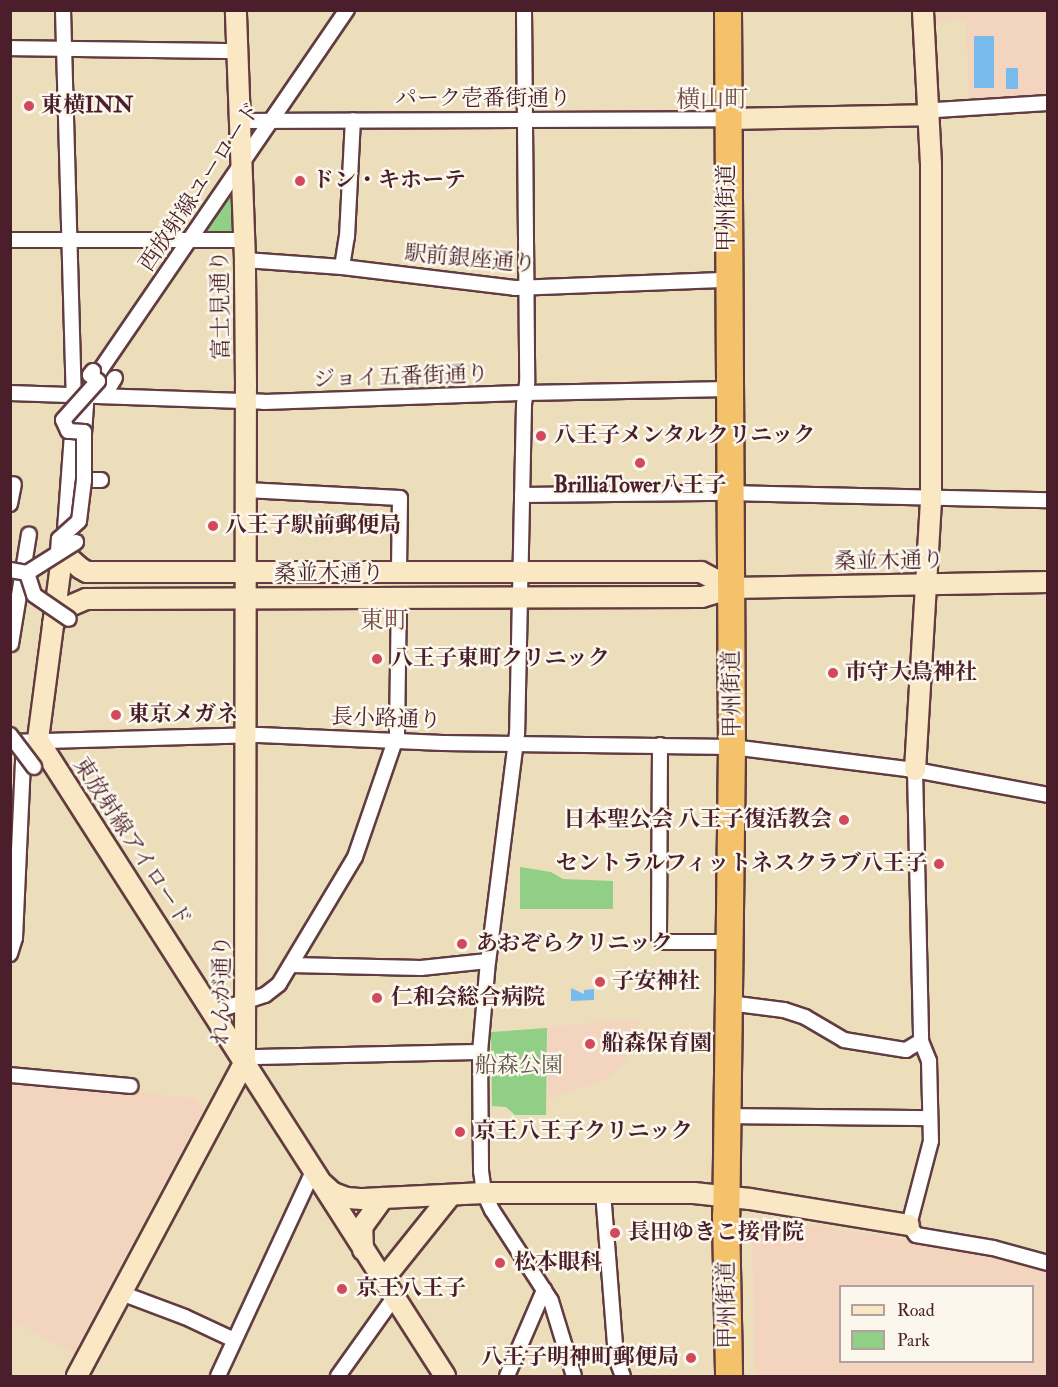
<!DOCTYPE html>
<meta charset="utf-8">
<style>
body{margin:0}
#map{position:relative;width:1058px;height:1387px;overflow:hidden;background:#eddebb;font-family:"IM FELL Double Pica","Noto Serif JP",serif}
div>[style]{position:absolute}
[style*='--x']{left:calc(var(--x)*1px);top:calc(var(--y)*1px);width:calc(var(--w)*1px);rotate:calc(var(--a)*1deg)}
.built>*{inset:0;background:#f3d4bf}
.green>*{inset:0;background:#90cf85}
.water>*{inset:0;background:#78bcee;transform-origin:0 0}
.roads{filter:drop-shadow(2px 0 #623c41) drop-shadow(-2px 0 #623c41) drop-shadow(0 2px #623c41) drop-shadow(0 -2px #623c41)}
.street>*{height:14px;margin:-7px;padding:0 7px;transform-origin:7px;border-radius:7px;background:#fff}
.secondary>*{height:20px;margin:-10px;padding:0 10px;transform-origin:10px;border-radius:10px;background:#fae7c3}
.highway>*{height:26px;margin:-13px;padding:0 13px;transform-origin:13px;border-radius:13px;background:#f3c26a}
.bridges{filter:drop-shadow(2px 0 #623c41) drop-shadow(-2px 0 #623c41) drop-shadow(0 2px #623c41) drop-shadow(0 -2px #623c41)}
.street-bridge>*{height:14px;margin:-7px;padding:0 7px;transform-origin:7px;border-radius:7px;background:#fff}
.dots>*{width:16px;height:16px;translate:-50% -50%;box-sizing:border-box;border:3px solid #fbf7ec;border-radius:50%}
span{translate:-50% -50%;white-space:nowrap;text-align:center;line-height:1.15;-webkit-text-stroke:5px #fbf7ec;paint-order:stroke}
.street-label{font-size:22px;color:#4a1f2b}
.poi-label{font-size:22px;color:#4a1f2b;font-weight:700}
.left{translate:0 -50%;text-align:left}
.right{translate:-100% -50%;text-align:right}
.park-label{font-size:22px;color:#5f5446}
.neighbourhood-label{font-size:24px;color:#774e4a}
.frame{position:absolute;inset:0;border:12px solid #4a1f2b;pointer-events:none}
.legend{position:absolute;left:839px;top:1285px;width:195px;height:78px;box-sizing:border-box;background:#fbf7ec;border:2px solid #b4a19f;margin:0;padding:8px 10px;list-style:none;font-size:18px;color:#4a1f2b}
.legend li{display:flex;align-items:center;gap:12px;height:30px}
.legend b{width:30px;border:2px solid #b4a19f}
</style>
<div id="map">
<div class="built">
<div style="clip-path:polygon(931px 11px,1047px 11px,1047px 95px,969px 98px,966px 20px,931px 21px)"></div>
<div style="clip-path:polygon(640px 1019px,626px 1061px,604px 1080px,548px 1099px,548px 1027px)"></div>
<div style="clip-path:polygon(10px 1081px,196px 1098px,203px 1111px,73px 1353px,11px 1320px)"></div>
<div style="clip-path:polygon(evenodd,764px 1218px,911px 1241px,1034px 1266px,1047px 1272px,1047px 1376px,755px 1376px,752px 1226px,764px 1218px,840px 1286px,1032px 1286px,1032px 1362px,840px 1362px,840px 1286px)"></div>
</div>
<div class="green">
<div style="clip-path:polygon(231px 195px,233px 235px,201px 236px)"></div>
<div style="clip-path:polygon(520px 867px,551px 872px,563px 879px,613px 881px,613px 909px,520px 909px)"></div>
<div style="clip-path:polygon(547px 1028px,546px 1115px,515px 1115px,506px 1107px,492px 1106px,491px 1032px)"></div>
</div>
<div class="water">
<div style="left:974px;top:36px;width:20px;height:52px"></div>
<div style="left:1006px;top:68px;width:12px;height:21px"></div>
<div style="clip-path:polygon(571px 988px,584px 994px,584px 990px,594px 989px,594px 1000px,571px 1001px)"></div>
</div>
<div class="roads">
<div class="street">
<div style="--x:63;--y:10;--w:397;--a:88.4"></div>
<div style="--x:74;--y:407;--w:135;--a:94.2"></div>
<div style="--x:524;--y:10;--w:373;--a:89.5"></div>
<div style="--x:527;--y:383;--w:22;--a:98"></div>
<div style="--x:524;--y:405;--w:328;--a:91.2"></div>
<div style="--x:517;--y:733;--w:230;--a:97.2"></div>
<div style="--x:488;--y:961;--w:91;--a:95"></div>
<div style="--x:480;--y:1052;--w:119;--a:89.5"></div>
<div style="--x:481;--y:1171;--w:22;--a:82"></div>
<div style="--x:484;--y:1193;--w:19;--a:65"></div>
<div style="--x:492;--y:1210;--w:108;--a:57"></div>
<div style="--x:551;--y:1301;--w:78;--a:73"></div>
<div style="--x:10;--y:48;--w:227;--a:0.8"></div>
<div style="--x:927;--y:115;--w:10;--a:-29"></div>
<div style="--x:936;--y:110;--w:112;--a:-3.6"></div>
<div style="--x:239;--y:121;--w:488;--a:-0.2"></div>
<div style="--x:10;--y:240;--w:234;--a:0"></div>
<div style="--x:245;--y:260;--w:97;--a:4.1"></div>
<div style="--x:342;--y:267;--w:174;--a:6.9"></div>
<div style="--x:515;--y:288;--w:213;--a:-2.2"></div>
<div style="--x:342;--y:267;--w:30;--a:-81"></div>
<div style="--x:347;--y:237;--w:117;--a:-87.1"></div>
<div style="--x:98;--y:381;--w:13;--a:39"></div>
<div style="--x:108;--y:389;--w:13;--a:-58"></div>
<div style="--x:90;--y:385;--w:455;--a:-55.6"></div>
<div style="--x:10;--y:393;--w:254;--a:2"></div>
<div style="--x:264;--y:402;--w:261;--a:-2"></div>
<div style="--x:525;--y:393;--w:204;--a:-1.1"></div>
<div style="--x:80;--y:400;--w:8;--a:40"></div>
<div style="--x:86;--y:405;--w:27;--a:94"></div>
<div style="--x:84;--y:480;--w:17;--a:0"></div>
<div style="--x:246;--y:490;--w:154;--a:3"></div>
<div style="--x:400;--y:498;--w:75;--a:90.8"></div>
<div style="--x:522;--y:495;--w:208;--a:-0.6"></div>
<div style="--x:730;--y:493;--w:318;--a:1.3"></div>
<div style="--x:10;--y:504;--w:20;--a:-79"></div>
<div style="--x:11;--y:644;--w:111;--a:-80.7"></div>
<div style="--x:10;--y:742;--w:249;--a:-1.6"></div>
<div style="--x:259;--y:735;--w:184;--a:2.5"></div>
<div style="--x:443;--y:743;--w:289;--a:0.8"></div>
<div style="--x:732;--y:747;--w:184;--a:7.2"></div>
<div style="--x:915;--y:770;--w:135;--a:10.6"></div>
<div style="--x:660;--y:745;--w:192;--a:90.3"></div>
<div style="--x:659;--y:937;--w:6;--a:51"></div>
<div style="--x:663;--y:942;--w:66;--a:0"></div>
<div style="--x:915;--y:770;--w:271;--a:88.7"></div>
<div style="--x:921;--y:1041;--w:22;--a:68"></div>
<div style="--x:929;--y:1061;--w:80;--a:88.6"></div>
<div style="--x:931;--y:1141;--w:87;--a:104.7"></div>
<div style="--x:909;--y:1225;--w:12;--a:55"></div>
<div style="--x:916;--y:1235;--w:78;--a:9.6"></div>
<div style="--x:993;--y:1248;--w:57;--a:15.3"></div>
<div style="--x:10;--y:954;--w:17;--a:-73"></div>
<div style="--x:15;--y:938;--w:179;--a:-87.4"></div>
<div style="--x:23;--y:759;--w:13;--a:-63"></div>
<div style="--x:291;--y:965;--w:130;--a:1.3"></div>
<div style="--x:421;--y:968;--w:67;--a:-6"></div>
<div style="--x:729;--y:1003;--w:55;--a:7.3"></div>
<div style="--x:784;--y:1010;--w:22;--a:18"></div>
<div style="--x:805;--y:1017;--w:45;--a:30.5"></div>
<div style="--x:844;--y:1040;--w:63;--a:9.2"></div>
<div style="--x:906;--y:1050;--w:17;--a:-31"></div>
<div style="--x:213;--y:1012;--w:55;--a:-18.1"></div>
<div style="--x:265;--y:995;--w:18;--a:-38"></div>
<div style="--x:279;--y:984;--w:148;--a:-59.1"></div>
<div style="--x:355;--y:857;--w:129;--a:-71"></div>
<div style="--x:397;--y:735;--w:137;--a:-89.2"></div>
<div style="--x:245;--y:1062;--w:9;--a:-32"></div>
<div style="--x:253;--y:1057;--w:227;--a:-1.3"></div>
<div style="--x:10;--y:1075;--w:121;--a:5.2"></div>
<div style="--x:728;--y:1116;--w:202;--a:0.6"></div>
<div style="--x:603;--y:1192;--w:167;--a:85.5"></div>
<div style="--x:616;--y:1358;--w:19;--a:69"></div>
<div style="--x:121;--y:1293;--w:68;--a:20.6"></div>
<div style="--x:185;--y:1317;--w:54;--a:25.1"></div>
<div style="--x:218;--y:1376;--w:226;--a:-65.1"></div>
<div style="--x:338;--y:1376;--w:95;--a:-54.5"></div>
<div style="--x:507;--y:1376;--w:94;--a:-66.7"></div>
</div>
<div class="secondary">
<div style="--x:727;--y:119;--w:200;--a:-1.1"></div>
<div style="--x:64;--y:542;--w:200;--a:97.5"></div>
<div style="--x:38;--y:740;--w:755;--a:57.38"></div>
<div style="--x:64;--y:542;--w:17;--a:73"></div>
<div style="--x:69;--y:558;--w:15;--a:42"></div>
<div style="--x:80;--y:568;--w:8;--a:30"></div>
<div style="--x:87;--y:572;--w:614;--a:0"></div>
<div style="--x:701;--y:572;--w:34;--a:28"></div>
<div style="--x:53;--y:624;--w:20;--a:-53"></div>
<div style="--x:65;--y:608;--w:23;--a:-23"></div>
<div style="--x:86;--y:599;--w:616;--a:-0.19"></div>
<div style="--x:702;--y:597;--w:30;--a:-17"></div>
<div style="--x:731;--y:588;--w:317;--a:-1.1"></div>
<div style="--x:915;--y:770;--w:272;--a:-86.6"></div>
<div style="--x:931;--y:498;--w:334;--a:-90"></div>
<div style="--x:931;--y:164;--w:154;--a:-93"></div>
<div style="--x:323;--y:1184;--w:13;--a:42"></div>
<div style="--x:333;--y:1193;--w:15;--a:20"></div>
<div style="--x:347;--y:1198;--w:16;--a:4"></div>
<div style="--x:363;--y:1199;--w:121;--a:-2.8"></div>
<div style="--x:484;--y:1193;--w:210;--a:0"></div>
<div style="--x:694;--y:1193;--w:56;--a:6.1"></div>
<div style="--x:750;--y:1199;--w:161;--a:9.3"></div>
<div style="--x:363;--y:1250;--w:23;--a:-92"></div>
<div style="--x:362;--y:1227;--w:36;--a:-54"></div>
<div style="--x:382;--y:1281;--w:110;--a:-51.3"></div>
<div style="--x:77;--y:1376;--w:356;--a:-61.9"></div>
<div style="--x:245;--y:1062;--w:677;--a:-89.92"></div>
<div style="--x:246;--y:385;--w:125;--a:-90.5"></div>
<div style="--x:245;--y:260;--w:250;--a:-92.1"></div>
</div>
<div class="highway">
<div style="--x:728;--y:10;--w:737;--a:89.69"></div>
<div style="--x:732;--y:747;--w:468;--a:90.7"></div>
<div style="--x:726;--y:1215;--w:161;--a:88.9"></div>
</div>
</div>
<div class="bridges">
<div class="street-bridge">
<div style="--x:58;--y:552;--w:13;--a:-86"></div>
<div style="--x:59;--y:539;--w:27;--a:-42"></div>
<div style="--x:79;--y:521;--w:41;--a:-83"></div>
<div style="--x:84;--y:480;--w:48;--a:-90"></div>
<div style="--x:84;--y:432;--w:16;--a:-176"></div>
<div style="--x:68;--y:431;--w:12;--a:-114"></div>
<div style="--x:63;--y:420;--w:52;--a:-48.1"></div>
<div style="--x:98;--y:381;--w:10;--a:-143"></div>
<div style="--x:90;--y:375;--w:5;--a:-53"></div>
<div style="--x:10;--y:570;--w:17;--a:10"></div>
<div style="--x:27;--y:573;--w:58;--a:-32.3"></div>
<div style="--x:27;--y:573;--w:23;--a:72"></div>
<div style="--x:34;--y:595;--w:42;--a:34.4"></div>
<div style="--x:10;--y:735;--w:40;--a:53"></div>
</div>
</div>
<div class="dots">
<div style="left:29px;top:106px;background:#d1495b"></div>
<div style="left:300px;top:181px;background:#d1495b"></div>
<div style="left:541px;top:436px;background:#d1495b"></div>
<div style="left:640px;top:463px;background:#d1495b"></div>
<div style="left:213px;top:526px;background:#d1495b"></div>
<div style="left:377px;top:659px;background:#d1495b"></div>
<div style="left:833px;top:673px;background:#d1495b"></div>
<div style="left:116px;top:715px;background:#d1495b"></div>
<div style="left:844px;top:820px;background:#d1495b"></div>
<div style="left:939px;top:864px;background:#d1495b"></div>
<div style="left:462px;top:944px;background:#d1495b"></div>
<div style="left:600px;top:982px;background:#d1495b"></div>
<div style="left:377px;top:998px;background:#d1495b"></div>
<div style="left:590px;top:1044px;background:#d1495b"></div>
<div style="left:460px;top:1132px;background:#d1495b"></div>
<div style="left:615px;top:1233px;background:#d1495b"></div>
<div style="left:500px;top:1263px;background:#d1495b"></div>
<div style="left:342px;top:1289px;background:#d1495b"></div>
<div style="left:691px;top:1358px;background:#d1495b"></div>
</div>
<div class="street-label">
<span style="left:483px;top:99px">パーク壱番街通り</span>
<span style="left:200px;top:187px;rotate:-56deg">西放射線ユーロード</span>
<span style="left:727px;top:208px;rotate:-90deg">甲州街道</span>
<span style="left:470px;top:259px;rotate:5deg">駅前銀座通り</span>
<span style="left:221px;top:305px;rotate:-91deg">富士見通り</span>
<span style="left:401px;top:377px;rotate:-2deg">ジョイ五番街通り</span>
<span style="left:889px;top:561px;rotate:-1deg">桑並木通り</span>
<span style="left:329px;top:574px">桑並木通り</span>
<span style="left:732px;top:694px;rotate:-91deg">甲州街道</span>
<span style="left:386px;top:719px;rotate:2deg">長小路通り</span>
<span style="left:132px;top:842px;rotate:57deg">東放射線アイロード</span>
<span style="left:222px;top:990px;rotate:-89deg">れんが通り</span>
<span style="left:727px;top:1305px;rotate:-91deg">甲州街道</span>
</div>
<div class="poi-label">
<span class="left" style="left:41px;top:106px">東横INN</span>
<span class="left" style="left:312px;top:181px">ドン・キホーテ</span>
<span class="left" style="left:554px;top:436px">八王子メンタルクリニック</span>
<span style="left:640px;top:486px">BrilliaTower八王子</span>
<span class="left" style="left:225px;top:526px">八王子駅前郵便局</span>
<span class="left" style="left:391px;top:659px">八王子東町クリニック</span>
<span class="left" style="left:845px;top:673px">市守大鳥神社</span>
<span class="left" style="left:128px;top:715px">東京メガネ</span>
<span class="right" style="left:832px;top:820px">日本聖公会 八王子復活教会</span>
<span class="right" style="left:927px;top:864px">セントラルフィットネスクラブ八王子</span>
<span class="left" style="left:476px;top:944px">あおぞらクリニック</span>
<span class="left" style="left:612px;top:982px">子安神社</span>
<span class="left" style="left:391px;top:998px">仁和会総合病院</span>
<span class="left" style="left:602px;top:1044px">船森保育園</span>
<span class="left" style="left:474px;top:1132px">京王八王子クリニック</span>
<span class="left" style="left:628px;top:1233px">長田ゆきこ接骨院</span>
<span class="left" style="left:514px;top:1263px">松本眼科</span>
<span class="left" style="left:356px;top:1289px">京王八王子</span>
<span class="right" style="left:679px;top:1358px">八王子明神町郵便局</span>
</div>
<div class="park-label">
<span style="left:519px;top:1066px">船森公園</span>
</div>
<div class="neighbourhood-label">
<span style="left:712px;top:100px">横山町</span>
<span style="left:384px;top:621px">東町</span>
</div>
<div class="frame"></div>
<ul class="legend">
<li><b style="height:8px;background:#fae7c3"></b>Road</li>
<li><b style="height:16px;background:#90cf85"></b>Park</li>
</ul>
</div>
